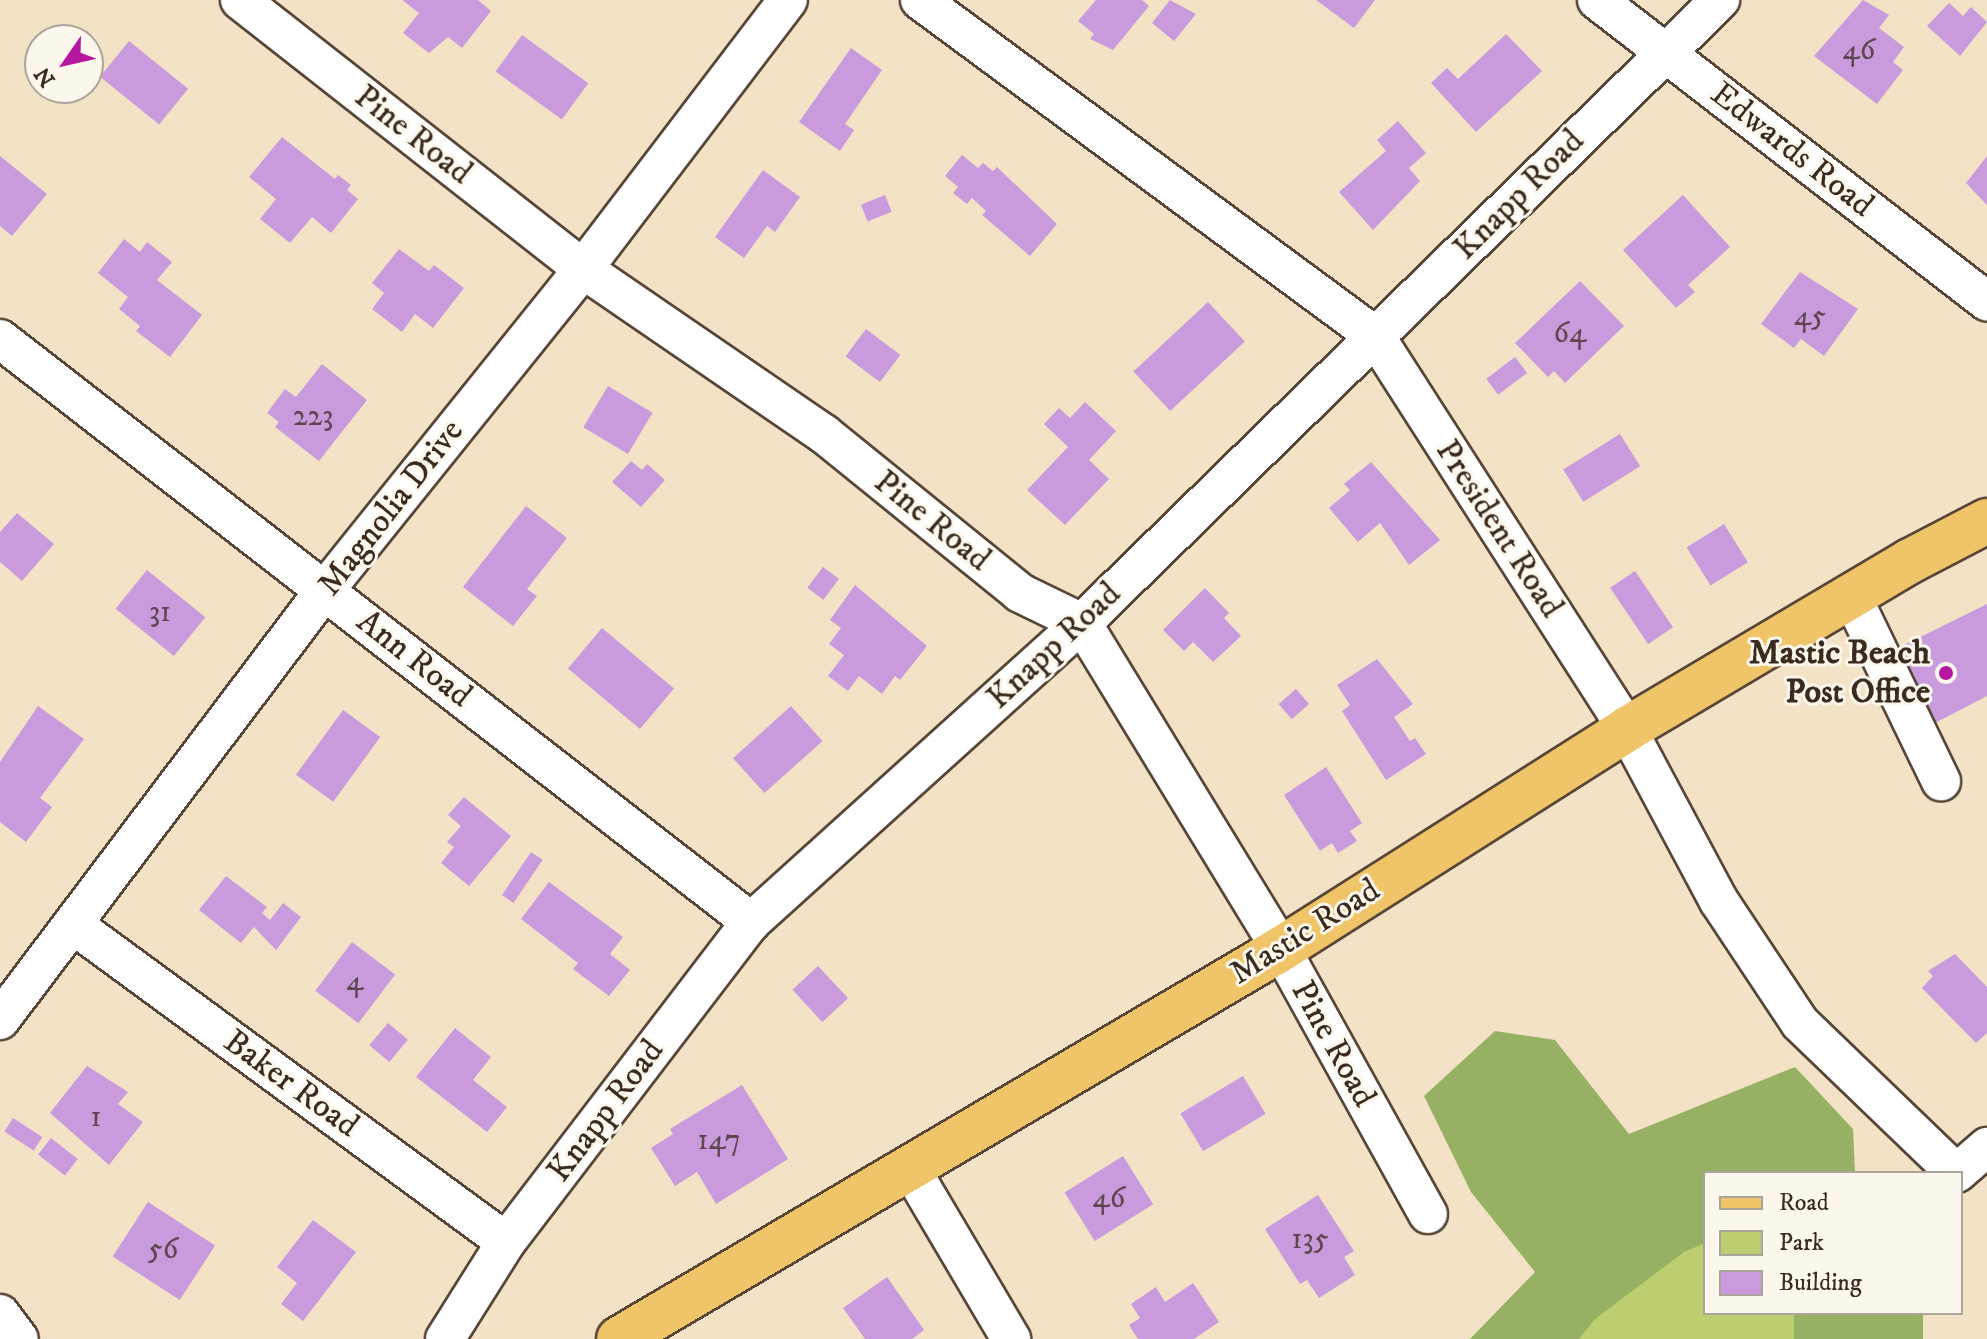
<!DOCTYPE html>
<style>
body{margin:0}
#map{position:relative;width:1987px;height:1339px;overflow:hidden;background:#f4e2c7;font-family:"IM FELL DW Pica",serif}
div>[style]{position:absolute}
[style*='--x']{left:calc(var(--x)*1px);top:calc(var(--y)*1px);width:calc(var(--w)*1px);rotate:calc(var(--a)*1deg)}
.green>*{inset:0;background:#bdce71}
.forest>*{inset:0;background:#96b163;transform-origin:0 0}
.building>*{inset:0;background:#c99bdc;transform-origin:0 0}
.roads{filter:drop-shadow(2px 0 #574637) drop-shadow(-2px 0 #574637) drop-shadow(0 2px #574637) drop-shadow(0 -2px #574637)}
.minor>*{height:38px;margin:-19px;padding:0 19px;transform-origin:19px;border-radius:19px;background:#fff}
.major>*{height:44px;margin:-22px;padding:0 22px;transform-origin:22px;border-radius:22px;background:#f0c469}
.dots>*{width:22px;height:22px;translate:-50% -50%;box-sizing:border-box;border:4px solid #fbf7ec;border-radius:50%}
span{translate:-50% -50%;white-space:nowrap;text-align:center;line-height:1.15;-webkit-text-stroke:6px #fbf7ec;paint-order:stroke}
.number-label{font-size:30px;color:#5e464e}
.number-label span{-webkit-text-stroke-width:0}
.street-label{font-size:34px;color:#3b2a1e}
.poi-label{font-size:34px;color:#3b2a1e;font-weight:700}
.right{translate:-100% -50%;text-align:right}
.legend{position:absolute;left:1703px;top:1171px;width:260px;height:144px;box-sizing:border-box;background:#fbf7ec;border:2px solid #aea59a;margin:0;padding:10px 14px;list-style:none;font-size:24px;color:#3b2a1e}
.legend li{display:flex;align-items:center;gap:16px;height:40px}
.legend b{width:40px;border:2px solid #aea59a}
.north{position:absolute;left:24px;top:24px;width:80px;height:80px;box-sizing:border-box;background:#fbf7ec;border:2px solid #aea59a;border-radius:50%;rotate:236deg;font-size:22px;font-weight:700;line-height:32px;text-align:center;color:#3b2a1e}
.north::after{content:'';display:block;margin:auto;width:28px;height:36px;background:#b5179e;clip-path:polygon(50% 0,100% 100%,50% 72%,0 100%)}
</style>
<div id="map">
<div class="green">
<div style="clip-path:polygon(1705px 1174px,1705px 1313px,1847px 1313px,1872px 1339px,1529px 1339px)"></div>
</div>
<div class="forest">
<div style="clip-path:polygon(1495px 1031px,1555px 1040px,1629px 1134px,1795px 1067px,1853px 1129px,1855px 1173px,1705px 1173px,1705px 1243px,1684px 1252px,1595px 1319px,1579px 1339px,1470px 1339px,1535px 1272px,1471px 1192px,1424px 1096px)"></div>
<div style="left:1794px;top:1313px;width:129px;height:30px"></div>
</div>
<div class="building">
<div style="clip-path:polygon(402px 0,478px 0,491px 11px,462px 48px,448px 37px,429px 53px,403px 33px,419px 13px)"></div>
<div style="clip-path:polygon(1096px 0,1142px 0,1149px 6px,1113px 50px,1090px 39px,1094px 34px,1078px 21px)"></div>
<div style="clip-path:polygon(1170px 0,1196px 14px,1174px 41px,1152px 23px)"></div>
<div style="clip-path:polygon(1316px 0,1375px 0,1354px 28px)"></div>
<div style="clip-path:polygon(1863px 0,1889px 15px,1879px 28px,1904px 47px,1893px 62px,1903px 70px,1877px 104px,1814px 56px)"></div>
<div style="clip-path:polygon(1949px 3px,1963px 16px,1971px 7px,1987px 22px,1960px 56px,1927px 26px)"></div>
<div style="clip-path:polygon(1506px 34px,1542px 71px,1476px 132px,1431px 83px,1447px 68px,1458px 79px)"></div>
<div style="left:522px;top:35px;width:82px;height:45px;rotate:36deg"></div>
<div style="left:129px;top:41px;width:76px;height:46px;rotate:39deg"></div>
<div style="clip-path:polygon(851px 48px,882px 70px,845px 124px,854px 130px,840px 151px,799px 122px)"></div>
<div style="clip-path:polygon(1398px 121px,1426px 153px,1409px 168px,1420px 181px,1373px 230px,1339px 192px,1386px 151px,1377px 140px)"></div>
<div style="clip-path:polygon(282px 137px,335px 179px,338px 175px,351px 185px,347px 190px,358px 199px,331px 233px,312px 217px,290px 243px,260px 219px,276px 199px,249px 177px)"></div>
<div style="clip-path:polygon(962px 155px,978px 168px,983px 163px,993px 171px,997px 167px,1057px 224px,1030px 256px,982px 215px,986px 211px,972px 198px,967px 204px,953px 193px,958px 187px,945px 176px)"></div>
<div style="clip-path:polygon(0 156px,47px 194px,12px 236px,0 226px)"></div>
<div style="clip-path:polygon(1987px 156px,1987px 205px,1966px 183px)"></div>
<div style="clip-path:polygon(763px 170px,800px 197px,775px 232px,767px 226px,744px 258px,715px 237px)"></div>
<div style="left:885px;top:195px;width:18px;height:26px;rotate:68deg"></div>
<div style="clip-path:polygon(1683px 195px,1730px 247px,1688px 285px,1695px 292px,1676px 308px,1623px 250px)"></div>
<div style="clip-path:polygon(124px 239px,140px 252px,147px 242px,172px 262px,157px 280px,202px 315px,170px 357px,136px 331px,140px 326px,119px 309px,128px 297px,98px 273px)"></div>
<div style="clip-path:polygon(399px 249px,429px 271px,434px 265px,464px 288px,433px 328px,415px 314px,402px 332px,372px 309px,384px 293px,372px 283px)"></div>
<div style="clip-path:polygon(1800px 272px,1858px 309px,1824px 356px,1801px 339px,1794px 348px,1761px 324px)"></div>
<div style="clip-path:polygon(1580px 281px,1624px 326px,1565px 383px,1554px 371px,1548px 377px,1515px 343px)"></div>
<div style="left:1208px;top:302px;width:54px;height:102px;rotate:47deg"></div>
<div style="left:866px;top:329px;width:43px;height:34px;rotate:37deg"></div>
<div style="left:1515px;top:357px;width:20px;height:36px;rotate:53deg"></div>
<div style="clip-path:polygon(322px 364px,367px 400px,319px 461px,275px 427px,279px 422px,267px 413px,285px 389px,296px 397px)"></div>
<div style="left:608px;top:386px;width:52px;height:48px;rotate:31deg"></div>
<div style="clip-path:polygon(1085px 402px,1116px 431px,1089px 460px,1109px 479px,1065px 525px,1027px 490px,1068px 447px,1044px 424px,1059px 408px,1070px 418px)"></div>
<div style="left:1620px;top:434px;width:38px;height:67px;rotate:58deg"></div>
<div style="clip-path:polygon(631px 461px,642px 470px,647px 464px,665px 480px,641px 507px,612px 482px)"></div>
<div style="clip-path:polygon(1371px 462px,1440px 540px,1409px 565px,1380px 523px,1358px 542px,1329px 508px,1350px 490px,1344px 484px)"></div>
<div style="clip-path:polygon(526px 506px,567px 538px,527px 589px,537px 596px,513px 626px,463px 587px)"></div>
<div style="clip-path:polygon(17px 513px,54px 544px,22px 581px,0 562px,0 532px)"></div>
<div style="left:1724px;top:524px;width:45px;height:44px;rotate:58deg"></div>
<div style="left:823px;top:567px;width:20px;height:26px;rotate:37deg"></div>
<div style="left:147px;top:570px;width:75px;height:50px;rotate:39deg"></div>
<div style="left:1635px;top:571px;width:68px;height:30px;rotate:56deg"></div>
<div style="clip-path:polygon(855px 585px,927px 646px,900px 680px,895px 676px,882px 694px,859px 676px,848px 691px,828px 676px,844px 655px,829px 644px,841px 628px,830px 620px)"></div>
<div style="clip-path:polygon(1205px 588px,1229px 613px,1224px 618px,1241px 636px,1213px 662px,1193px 642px,1184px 651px,1163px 630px)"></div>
<div style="clip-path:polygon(1987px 604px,1987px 696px,1931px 725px,1894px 650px)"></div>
<div style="left:602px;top:628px;width:94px;height:53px;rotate:40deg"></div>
<div style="clip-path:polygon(1377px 659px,1413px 704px,1394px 717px,1410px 741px,1415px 738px,1426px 754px,1386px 780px,1342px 711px,1350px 705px,1337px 685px)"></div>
<div style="left:1296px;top:689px;width:20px;height:23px;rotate:49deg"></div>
<div style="clip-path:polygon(38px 706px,84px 739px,40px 798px,52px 807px,26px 842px,0 822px,0 762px)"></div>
<div style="left:791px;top:706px;width:47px;height:78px;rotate:48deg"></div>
<div style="left:343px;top:710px;width:46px;height:80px;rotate:36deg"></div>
<div style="clip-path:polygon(1326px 767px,1362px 823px,1350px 831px,1357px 841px,1338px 853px,1332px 843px,1320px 851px,1284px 795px)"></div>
<div style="clip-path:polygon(464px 797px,511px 836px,469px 886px,441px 863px,454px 847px,447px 842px,461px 826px,448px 815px)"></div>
<div style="left:531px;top:852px;width:14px;height:52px;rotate:34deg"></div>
<div style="clip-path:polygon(226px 876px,267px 907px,262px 913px,270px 920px,283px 903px,301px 917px,276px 950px,254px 927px,241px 943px,199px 910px)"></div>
<div style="clip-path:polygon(549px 882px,623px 937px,610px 954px,630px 970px,609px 996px,573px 969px,578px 963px,521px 919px)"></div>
<div style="left:352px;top:942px;width:54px;height:61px;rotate:37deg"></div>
<div style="clip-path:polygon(1955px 954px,1987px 987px,1987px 1033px,1976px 1043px,1922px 988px,1933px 976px,1928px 971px)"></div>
<div style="left:818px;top:966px;width:44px;height:35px;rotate:47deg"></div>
<div style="left:388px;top:1023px;width:26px;height:29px;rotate:40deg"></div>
<div style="clip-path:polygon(455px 1028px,491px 1057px,473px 1080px,507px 1107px,487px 1132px,416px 1077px)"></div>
<div style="clip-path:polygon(87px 1066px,128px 1092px,118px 1104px,143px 1122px,109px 1165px,50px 1113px)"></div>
<div style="left:1243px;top:1076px;width:44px;height:73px;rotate:59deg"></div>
<div style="clip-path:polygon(742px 1085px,788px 1159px,716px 1204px,697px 1172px,675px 1186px,651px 1148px,673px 1134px,670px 1129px)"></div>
<div style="left:13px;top:1118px;width:35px;height:16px;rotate:33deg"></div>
<div style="left:51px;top:1138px;width:34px;height:21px;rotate:38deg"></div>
<div style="left:1123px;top:1156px;width:57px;height:69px;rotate:58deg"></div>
<div style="clip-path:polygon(1318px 1195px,1354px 1251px,1344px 1257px,1355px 1275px,1319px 1298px,1307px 1280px,1300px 1284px,1265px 1229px)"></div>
<div style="left:148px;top:1202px;width:80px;height:65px;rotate:33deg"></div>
<div style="clip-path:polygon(313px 1220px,356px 1252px,303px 1321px,281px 1304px,297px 1283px,277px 1267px)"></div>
<div style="clip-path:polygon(887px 1277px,924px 1330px,912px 1339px,865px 1339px,843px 1308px)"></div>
<div style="clip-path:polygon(1193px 1283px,1219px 1322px,1194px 1339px,1138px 1339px,1129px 1325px,1140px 1318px,1131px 1304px,1156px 1287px,1165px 1302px)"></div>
</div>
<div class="roads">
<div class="minor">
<div style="--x:240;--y:0;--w:436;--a:38.1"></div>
<div style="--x:583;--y:269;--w:292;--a:34.4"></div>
<div style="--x:824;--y:434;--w:252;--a:39"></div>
<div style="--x:1020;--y:593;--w:69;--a:25.8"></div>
<div style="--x:1082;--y:623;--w:382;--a:58.6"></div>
<div style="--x:1281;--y:949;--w:303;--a:61"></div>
<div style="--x:920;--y:0;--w:566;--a:36.44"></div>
<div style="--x:1375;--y:336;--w:467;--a:57.3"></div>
<div style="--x:1627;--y:729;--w:195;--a:61.9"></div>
<div style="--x:1719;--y:901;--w:146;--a:56.4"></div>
<div style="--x:1800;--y:1023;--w:216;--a:43.9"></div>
<div style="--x:1597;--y:0;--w:493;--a:37.7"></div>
<div style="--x:0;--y:339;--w:951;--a:37.82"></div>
<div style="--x:1851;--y:595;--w:207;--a:64.2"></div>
<div style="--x:75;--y:926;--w:534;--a:36.25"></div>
<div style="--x:0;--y:1020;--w:539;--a:-52.92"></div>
<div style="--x:325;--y:590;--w:412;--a:-51.2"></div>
<div style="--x:583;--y:269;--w:338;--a:-52.7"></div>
<div style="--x:910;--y:1168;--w:199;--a:59.4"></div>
<div style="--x:1957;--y:1173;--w:40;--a:-41"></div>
<div style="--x:0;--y:1314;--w:31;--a:53"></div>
<div style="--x:445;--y:1339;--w:115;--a:-57.8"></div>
<div style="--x:506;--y:1242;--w:403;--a:-52.6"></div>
<div style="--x:751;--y:922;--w:446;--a:-42.1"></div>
<div style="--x:1082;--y:623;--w:892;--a:-44.32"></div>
</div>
<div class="major">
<div style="--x:619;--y:1339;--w:768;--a:-30.5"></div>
<div style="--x:1281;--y:949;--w:410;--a:-32.4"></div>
<div style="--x:1627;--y:729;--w:329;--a:-30.7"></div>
<div style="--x:1910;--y:561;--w:87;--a:-27.5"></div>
</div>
</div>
<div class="dots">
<div style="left:1946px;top:673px;background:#b5179e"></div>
</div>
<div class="number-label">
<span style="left:1859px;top:51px">46</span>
<span style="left:1810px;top:317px">45</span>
<span style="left:1570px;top:334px">64</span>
<span style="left:313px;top:417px">223</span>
<span style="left:160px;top:613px">31</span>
<span style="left:355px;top:982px">4</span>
<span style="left:96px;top:1118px">1</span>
<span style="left:719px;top:1141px">147</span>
<span style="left:1109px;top:1199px">46</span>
<span style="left:1310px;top:1240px">135</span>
<span style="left:163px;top:1250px">56</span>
</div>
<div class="street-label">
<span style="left:413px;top:135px;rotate:38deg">Pine Road</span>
<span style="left:1792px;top:150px;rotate:38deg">Edwards Road</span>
<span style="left:1519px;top:195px;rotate:-45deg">Knapp Road</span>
<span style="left:391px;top:508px;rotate:-52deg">Magnolia Drive</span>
<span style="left:932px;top:521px;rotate:39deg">Pine Road</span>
<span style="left:1499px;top:529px;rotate:57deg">President Road</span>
<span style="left:1054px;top:646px;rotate:-43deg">Knapp Road</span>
<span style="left:414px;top:659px;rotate:38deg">Ann Road</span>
<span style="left:1305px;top:932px;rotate:-32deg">Mastic Road</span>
<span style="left:1333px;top:1044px;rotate:61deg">Pine Road</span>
<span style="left:291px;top:1084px;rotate:36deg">Baker Road</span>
<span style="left:606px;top:1111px;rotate:-53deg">Knapp Road</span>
</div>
<div class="poi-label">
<span class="right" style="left:1930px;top:673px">Mastic Beach<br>Post Office</span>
</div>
<ul class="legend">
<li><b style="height:10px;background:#f0c469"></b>Road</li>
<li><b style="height:22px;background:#bdce71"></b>Park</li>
<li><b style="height:22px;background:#c99bdc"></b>Building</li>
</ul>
<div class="north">N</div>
</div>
